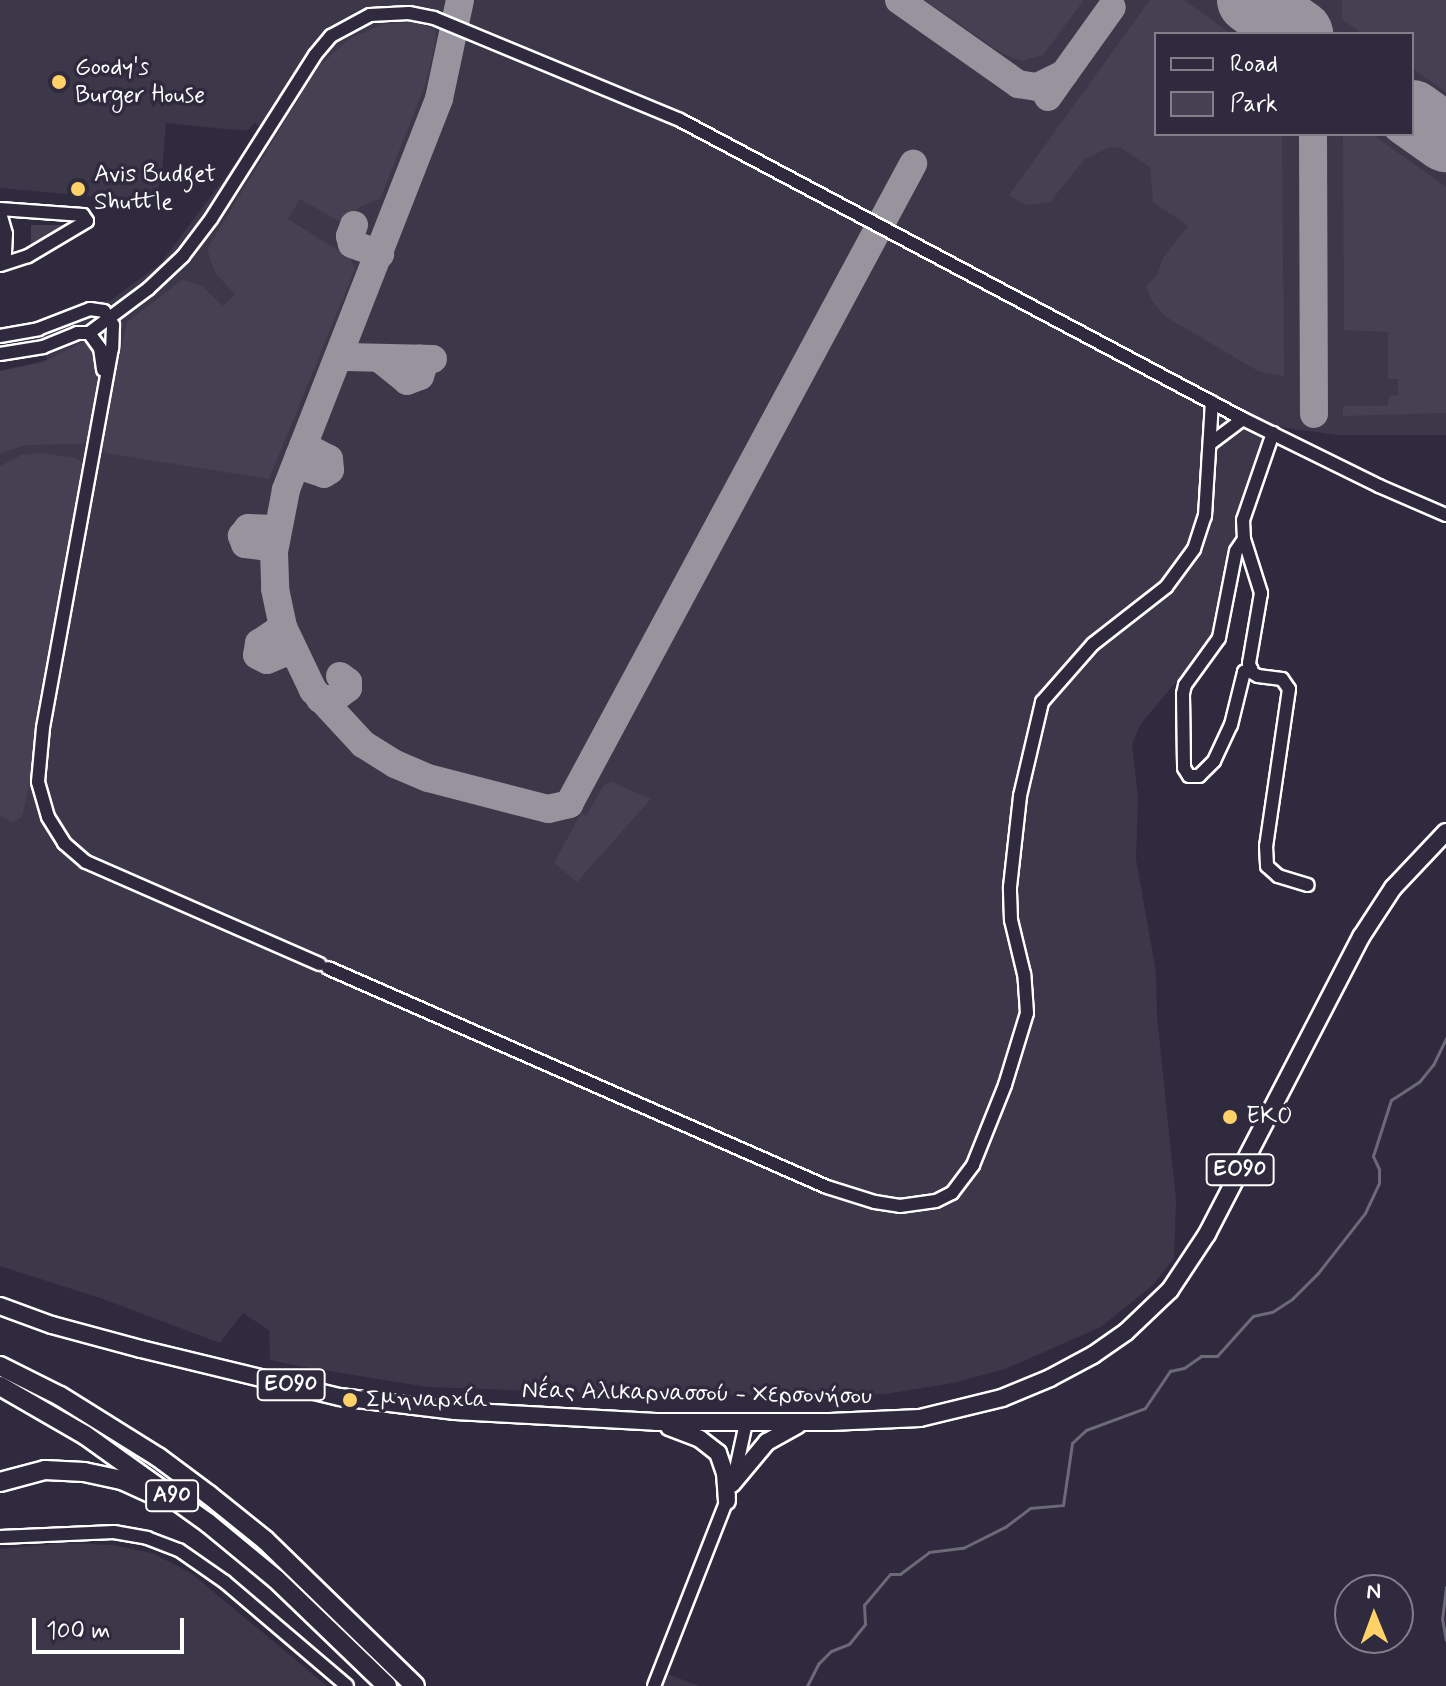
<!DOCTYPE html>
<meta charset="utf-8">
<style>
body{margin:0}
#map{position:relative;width:1446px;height:1686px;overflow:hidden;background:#2f2a3d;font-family:Mynerve,sans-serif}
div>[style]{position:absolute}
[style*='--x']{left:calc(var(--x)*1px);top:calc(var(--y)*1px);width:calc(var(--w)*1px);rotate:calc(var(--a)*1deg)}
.built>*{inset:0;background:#3c3749}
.green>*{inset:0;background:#464152}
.stream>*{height:3px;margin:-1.5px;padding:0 1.5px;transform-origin:1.5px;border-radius:1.5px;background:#6d6a77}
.taxiway>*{height:28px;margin:-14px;padding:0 14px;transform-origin:14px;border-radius:14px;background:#97949e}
.runway>*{height:68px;margin:-34px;padding:0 34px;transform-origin:34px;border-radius:34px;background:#97949e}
.roads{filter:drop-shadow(2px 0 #fff) drop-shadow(-2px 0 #fff) drop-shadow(0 2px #fff) drop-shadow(0 -2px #fff)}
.minor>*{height:12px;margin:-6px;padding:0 6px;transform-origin:6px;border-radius:6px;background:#2f2a3d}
.major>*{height:16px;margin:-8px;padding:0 8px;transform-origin:8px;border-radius:8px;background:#2f2a3d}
.highway>*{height:18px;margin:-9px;padding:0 9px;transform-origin:9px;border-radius:9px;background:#2f2a3d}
.dots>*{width:22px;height:22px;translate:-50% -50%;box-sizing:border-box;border:4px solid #2f2a3d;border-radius:50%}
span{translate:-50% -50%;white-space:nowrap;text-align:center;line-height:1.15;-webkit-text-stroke:7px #2f2a3d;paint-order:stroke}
.shield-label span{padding:2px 6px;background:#2f2a3d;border:2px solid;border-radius:6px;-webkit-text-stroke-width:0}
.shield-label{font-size:22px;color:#fff;font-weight:700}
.poi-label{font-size:24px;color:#fff}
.left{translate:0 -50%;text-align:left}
.street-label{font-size:24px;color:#fff}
.legend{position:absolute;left:1154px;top:32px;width:260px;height:104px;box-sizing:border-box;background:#2f2a3d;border:2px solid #827f8b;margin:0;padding:10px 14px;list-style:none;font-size:24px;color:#fff}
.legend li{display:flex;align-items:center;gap:16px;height:40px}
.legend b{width:40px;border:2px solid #827f8b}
.north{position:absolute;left:1334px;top:1574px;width:80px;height:80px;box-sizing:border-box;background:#2f2a3d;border:2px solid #827f8b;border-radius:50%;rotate:359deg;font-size:22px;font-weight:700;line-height:32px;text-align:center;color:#fff}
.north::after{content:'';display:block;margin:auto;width:28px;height:36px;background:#ffd166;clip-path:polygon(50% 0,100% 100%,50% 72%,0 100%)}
.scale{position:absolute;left:32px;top:1618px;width:152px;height:36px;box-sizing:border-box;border:4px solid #fff;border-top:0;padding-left:10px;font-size:24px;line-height:28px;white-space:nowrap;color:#fff;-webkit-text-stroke:6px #2f2a3d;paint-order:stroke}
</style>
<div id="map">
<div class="built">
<div style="clip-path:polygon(evenodd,0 0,1446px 0,1446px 435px,1337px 435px,1266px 425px,1264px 440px,1237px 520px,1216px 634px,1140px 725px,1132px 745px,1138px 797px,1136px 859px,1156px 972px,1157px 1016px,1176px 1200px,1174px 1258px,1153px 1285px,1101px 1327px,1005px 1369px,953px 1383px,886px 1394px,672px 1396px,427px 1387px,298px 1366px,270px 1360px,269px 1330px,243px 1313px,220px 1343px,103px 1299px,0 1266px,0 371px,47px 360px,37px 325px,88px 301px,110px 301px,161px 263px,262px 128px,254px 123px,248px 130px,236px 130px,166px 123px,162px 174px,158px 188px,151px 189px,151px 197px,133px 195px,132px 200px,0 188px,0 0,1156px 34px,1412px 34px,1412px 134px,1156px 134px,1156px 34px)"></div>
<div style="clip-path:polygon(64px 1543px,113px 1545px,152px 1553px,191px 1573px,327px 1686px,0 1686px,0 1549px)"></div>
<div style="clip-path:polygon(665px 1673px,699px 1686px,660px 1686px)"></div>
</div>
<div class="green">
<div style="clip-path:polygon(925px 0,1084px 0,1043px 55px,1021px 61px,1003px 54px)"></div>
<div style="clip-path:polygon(1150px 0,1184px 0,1231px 34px,1156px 34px,1156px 134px,1282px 134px,1284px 376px,1258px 371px,1166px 317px,1152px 301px,1146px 286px,1157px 275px,1163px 258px,1188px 226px,1153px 202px,1150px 167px,1121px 148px,1110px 147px,1085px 159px,1050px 202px,1025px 205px,1009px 195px)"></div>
<div style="clip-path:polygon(1342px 0,1446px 0,1446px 92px,1412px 68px,1412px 34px,1363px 34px,1342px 19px)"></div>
<div style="clip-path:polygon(417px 22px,436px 30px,434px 49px,426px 83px,380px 199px,361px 206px,342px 223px,300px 199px,288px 219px,350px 258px,355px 269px,269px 479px,106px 453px,100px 446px,127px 322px,182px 280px,202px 286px,223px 306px,235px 294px,215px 273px,207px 249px,318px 67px,349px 39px,384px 24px)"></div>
<div style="clip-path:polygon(1372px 134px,1446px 187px,1446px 413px,1343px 416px,1343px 406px,1388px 406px,1389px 396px,1398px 395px,1398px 379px,1388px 379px,1388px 332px,1344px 330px,1343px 135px)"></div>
<div style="clip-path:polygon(31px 225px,65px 225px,67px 229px,31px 249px)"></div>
<div style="clip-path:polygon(83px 342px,95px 352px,98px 376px,88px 440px,81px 444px,25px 445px,0 454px,0 371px,41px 363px)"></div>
<div style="clip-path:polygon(41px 453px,76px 458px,86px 466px,33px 767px,22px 817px,13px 822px,0 816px,0 466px,21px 455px)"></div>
<div style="clip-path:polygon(612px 782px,651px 799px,577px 882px,554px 863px,581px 813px,586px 816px,604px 785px)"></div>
</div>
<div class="stream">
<div style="--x:1446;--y:1587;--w:31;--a:97"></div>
<div style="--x:1442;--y:1618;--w:22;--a:80"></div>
<div style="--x:807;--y:1686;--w:25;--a:-63"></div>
<div style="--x:818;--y:1664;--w:18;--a:-45"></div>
<div style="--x:831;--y:1651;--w:19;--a:-21"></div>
<div style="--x:849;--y:1644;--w:26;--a:-51"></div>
<div style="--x:865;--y:1624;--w:19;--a:-93"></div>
<div style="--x:864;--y:1605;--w:40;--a:-50"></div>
<div style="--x:890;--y:1574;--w:10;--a:0"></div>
<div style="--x:900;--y:1574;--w:36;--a:-37"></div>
<div style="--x:929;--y:1552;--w:34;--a:-7"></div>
<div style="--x:963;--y:1548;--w:47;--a:-26.6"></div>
<div style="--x:1005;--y:1527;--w:31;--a:-37"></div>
<div style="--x:1030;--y:1508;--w:33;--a:-5"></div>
<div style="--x:1063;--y:1505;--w:63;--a:-81.7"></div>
<div style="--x:1072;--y:1443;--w:19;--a:-43"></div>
<div style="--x:1086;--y:1430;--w:63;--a:-20.4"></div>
<div style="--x:1145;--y:1408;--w:45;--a:-56"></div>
<div style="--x:1170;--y:1371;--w:14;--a:-12"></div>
<div style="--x:1184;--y:1368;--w:21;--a:-35"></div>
<div style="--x:1201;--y:1356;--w:16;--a:0"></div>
<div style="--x:1217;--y:1356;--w:54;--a:-48"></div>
<div style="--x:1253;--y:1316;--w:19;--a:-12"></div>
<div style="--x:1272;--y:1312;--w:24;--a:-33"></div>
<div style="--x:1292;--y:1299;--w:37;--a:-45"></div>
<div style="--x:1318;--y:1273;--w:76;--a:-51.9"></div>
<div style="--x:1365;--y:1213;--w:33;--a:-65"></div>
<div style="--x:1379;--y:1183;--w:14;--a:-90"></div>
<div style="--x:1379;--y:1169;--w:14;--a:-115"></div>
<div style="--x:1373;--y:1156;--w:59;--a:-72.2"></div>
<div style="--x:1391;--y:1100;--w:33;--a:-33"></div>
<div style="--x:1419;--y:1082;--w:22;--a:-51"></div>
<div style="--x:1433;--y:1065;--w:30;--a:-64"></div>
</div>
<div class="taxiway">
<div style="--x:460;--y:0;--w:101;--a:102"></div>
<div style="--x:439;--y:99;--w:420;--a:111.4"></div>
<div style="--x:286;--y:490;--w:63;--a:101"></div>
<div style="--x:274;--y:552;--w:37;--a:88"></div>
<div style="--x:275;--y:589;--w:39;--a:78"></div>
<div style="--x:283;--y:627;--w:70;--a:64.5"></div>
<div style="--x:313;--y:690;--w:74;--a:47.2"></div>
<div style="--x:363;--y:744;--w:38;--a:32"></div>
<div style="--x:395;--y:764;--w:36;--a:23"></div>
<div style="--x:428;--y:778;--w:124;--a:14.5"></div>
<div style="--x:548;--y:809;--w:22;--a:-13"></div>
<div style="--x:569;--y:804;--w:727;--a:-61.74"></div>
<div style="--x:899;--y:0;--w:146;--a:35.2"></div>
<div style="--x:1018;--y:84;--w:19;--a:9"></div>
<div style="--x:1037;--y:87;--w:30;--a:-26"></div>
<div style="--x:1064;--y:74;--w:28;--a:125"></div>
<div style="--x:1285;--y:24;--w:14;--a:45"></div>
<div style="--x:1064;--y:74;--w:82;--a:-54.4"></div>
<div style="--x:1313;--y:134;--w:280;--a:89.8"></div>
<div style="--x:354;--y:225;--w:12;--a:110"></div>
<div style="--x:350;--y:236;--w:8;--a:76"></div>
<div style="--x:352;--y:244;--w:30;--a:20"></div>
<div style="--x:341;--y:352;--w:7;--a:45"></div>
<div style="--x:346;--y:357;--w:87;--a:1.3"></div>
<div style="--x:379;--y:358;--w:36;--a:39"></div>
<div style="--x:407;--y:381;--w:14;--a:-21"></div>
<div style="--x:420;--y:376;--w:9;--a:-72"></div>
<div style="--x:423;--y:367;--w:9;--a:-111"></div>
<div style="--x:299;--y:456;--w:12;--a:70"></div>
<div style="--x:303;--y:467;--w:22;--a:18"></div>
<div style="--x:324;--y:474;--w:7;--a:-34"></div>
<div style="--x:330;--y:470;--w:11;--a:-95"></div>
<div style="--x:329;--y:459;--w:29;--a:-153"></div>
<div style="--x:274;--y:552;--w:7;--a:-135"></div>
<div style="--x:269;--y:547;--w:24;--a:-173"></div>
<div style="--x:245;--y:544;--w:9;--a:-111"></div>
<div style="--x:242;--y:536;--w:10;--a:-53"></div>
<div style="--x:248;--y:528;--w:29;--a:2"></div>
<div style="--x:283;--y:627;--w:29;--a:146"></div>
<div style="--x:259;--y:643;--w:12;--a:99"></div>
<div style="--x:257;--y:655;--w:11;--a:27"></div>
<div style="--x:267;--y:660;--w:21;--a:-23"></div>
<div style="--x:286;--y:652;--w:8;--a:23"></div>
<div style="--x:320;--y:699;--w:12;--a:5"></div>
<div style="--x:332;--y:700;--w:20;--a:-37"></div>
<div style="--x:348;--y:688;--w:6;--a:-90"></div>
<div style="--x:348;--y:682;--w:10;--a:-143"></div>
</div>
<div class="runway">
<div style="--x:1251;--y:0;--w:59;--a:35.3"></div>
<div style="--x:1412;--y:114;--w:42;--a:35.2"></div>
</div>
<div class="roads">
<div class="minor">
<div style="--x:0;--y:209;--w:83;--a:4.1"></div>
<div style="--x:83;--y:215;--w:7;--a:56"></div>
<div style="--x:87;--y:221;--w:69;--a:149.3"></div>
<div style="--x:28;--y:256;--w:29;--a:162"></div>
<div style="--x:0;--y:213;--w:22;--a:74"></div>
<div style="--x:6;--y:234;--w:20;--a:93"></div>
<div style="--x:5;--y:254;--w:9;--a:126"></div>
<div style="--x:89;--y:333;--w:19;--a:54"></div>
<div style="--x:100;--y:348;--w:22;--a:82"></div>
<div style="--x:0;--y:336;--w:39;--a:-10"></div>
<div style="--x:38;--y:329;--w:56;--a:-21"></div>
<div style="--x:90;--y:309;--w:14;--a:8"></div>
<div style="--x:104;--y:311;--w:17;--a:57"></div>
<div style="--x:113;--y:325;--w:23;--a:92"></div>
<div style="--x:112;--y:348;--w:386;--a:100.3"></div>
<div style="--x:43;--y:728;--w:54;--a:95.3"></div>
<div style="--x:38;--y:782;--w:36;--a:74"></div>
<div style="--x:48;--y:817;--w:31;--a:58"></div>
<div style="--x:64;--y:843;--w:29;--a:41"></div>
<div style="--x:86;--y:862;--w:255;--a:23.6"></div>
<div style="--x:0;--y:354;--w:44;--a:-9.2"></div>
<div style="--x:43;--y:347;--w:37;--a:-22"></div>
<div style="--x:77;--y:333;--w:12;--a:0"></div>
<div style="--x:89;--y:333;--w:74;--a:-36.7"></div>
<div style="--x:148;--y:289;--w:48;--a:-43.3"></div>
<div style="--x:183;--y:256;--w:46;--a:-52.9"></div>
<div style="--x:211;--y:219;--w:194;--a:-57.6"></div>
<div style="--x:315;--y:55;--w:25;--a:-50"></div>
<div style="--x:331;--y:36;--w:44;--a:-28.3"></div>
<div style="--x:370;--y:15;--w:39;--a:-3"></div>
<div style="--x:409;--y:13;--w:25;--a:11"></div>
<div style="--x:434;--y:18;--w:266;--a:22.5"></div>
<div style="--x:680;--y:120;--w:637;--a:27.97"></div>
<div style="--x:1243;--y:419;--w:152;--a:26.2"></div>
<div style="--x:1379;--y:486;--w:73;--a:23.4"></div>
<div style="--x:1273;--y:433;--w:92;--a:109"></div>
<div style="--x:1243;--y:520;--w:19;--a:87"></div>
<div style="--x:1244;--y:539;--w:57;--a:72.5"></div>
<div style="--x:1261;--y:593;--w:71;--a:99.7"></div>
<div style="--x:1249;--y:663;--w:9;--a:77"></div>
<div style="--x:1251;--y:672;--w:8;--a:30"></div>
<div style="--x:1258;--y:676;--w:24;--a:7"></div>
<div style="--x:1282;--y:679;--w:12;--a:55"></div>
<div style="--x:1289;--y:689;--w:159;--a:98.3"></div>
<div style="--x:1266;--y:846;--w:20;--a:87"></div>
<div style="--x:1267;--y:866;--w:15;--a:42"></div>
<div style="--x:1278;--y:876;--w:31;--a:17"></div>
<div style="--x:1211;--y:443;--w:40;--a:-37"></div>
<div style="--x:1244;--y:539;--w:14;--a:124"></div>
<div style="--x:1236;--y:551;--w:89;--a:101.1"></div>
<div style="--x:1219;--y:638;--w:58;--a:125.9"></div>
<div style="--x:1185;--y:685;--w:9;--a:103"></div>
<div style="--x:1183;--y:694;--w:74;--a:89.2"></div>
<div style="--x:1184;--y:768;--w:9;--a:58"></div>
<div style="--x:1189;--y:776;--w:10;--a:0"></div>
<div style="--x:1199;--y:776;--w:21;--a:-45"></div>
<div style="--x:1214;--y:761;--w:40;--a:-65"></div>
<div style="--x:1231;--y:725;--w:55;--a:-76.2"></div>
<div style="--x:1244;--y:672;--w:8;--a:-23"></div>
<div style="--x:328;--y:968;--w:545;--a:23.7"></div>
<div style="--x:827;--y:1187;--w:50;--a:17.4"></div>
<div style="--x:875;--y:1202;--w:25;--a:9"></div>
<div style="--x:900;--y:1206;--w:36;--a:-8"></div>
<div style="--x:936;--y:1201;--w:18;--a:-27"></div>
<div style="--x:952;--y:1193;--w:35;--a:-53"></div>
<div style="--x:973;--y:1165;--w:86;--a:-68.2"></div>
<div style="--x:1005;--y:1085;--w:75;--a:-73"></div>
<div style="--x:1027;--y:1013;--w:39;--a:-94"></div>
<div style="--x:1024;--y:974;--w:56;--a:-103.5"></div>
<div style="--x:1011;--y:920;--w:33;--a:-92"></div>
<div style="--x:1010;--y:887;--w:92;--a:-83.7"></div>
<div style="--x:1020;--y:796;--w:97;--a:-76.8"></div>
<div style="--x:1042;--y:702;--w:77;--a:-48.7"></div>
<div style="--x:1093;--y:644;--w:93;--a:-38"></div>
<div style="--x:1166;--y:587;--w:47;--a:-53.6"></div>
<div style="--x:1194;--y:549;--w:35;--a:-72"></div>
<div style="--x:1205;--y:516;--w:114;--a:-86.5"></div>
<div style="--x:734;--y:1478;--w:56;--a:-77.7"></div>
<div style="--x:0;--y:1537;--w:114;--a:-2.5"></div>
<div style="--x:114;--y:1532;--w:34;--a:10"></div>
<div style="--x:147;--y:1538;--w:34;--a:21"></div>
<div style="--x:179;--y:1550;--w:56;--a:34.8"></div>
<div style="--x:225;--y:1582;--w:160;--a:40.4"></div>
<div style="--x:654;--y:1686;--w:205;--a:-68.6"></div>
</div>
<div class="major">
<div style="--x:0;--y:1306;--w:55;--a:20.1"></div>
<div style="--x:52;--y:1325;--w:92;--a:15.1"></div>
<div style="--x:141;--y:1349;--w:205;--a:13.6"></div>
<div style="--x:340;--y:1397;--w:116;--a:6.9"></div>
<div style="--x:455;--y:1411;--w:201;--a:3.1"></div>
<div style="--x:656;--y:1422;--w:174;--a:0"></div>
<div style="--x:830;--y:1422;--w:90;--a:-2.5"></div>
<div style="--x:920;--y:1418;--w:84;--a:-13.7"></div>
<div style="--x:1002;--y:1398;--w:52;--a:-22.6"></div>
<div style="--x:1050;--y:1378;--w:49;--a:-28.1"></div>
<div style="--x:1093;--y:1355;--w:40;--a:-34.9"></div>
<div style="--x:1126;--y:1332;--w:61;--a:-43.7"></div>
<div style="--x:1170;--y:1290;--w:67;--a:-56.5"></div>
<div style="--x:1207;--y:1234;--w:335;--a:-62.6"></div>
<div style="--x:1361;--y:937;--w:59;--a:-56.9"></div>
<div style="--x:1393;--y:888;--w:77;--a:-46.6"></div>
<div style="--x:669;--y:1427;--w:33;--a:21"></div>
<div style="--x:700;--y:1439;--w:23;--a:38"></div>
<div style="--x:718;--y:1453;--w:21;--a:71"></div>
<div style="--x:725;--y:1473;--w:28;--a:86"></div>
<div style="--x:732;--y:1484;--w:55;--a:-50.2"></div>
<div style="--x:767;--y:1442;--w:35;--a:-29"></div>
</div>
<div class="highway">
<div style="--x:0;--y:1366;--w:67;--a:26.6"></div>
<div style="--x:60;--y:1396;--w:115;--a:31.9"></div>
<div style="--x:158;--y:1457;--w:64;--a:36.7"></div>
<div style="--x:209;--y:1495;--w:72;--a:38.8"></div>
<div style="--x:265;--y:1540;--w:209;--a:44.2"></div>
<div style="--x:0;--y:1386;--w:98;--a:30"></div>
<div style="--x:85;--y:1435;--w:151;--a:35.6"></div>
<div style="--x:208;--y:1523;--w:88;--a:39.5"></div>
<div style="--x:276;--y:1579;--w:154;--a:43.9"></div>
<div style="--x:0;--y:1482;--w:47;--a:-14.9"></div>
<div style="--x:45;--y:1470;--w:39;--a:3"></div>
<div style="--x:84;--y:1472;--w:39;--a:12"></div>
<div style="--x:122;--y:1480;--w:41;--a:24.7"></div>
</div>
</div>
<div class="dots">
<div style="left:59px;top:82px;background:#ffd166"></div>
<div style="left:78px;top:189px;background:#ffd166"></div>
<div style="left:1230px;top:1117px;background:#ffd166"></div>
<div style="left:350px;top:1400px;background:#ffd166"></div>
</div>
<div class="shield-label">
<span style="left:1240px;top:1170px">ΕΟ90</span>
<span style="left:291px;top:1385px">ΕΟ90</span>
<span style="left:172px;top:1496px">Α90</span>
</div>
<div class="poi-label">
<span class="left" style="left:75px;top:82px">Goody's<br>Burger House</span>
<span class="left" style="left:94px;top:189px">Avis Budget<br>Shuttle</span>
<span class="left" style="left:1246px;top:1117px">EKO</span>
<span class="left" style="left:366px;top:1400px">Σμηναρχία</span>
</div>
<div class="street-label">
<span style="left:697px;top:1394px;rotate:1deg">Νέας Αλικαρνασσού - Χερσονήσου</span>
</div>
<ul class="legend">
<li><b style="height:10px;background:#2f2a3d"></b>Road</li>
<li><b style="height:22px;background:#464152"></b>Park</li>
</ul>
<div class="north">N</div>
<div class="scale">100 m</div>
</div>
